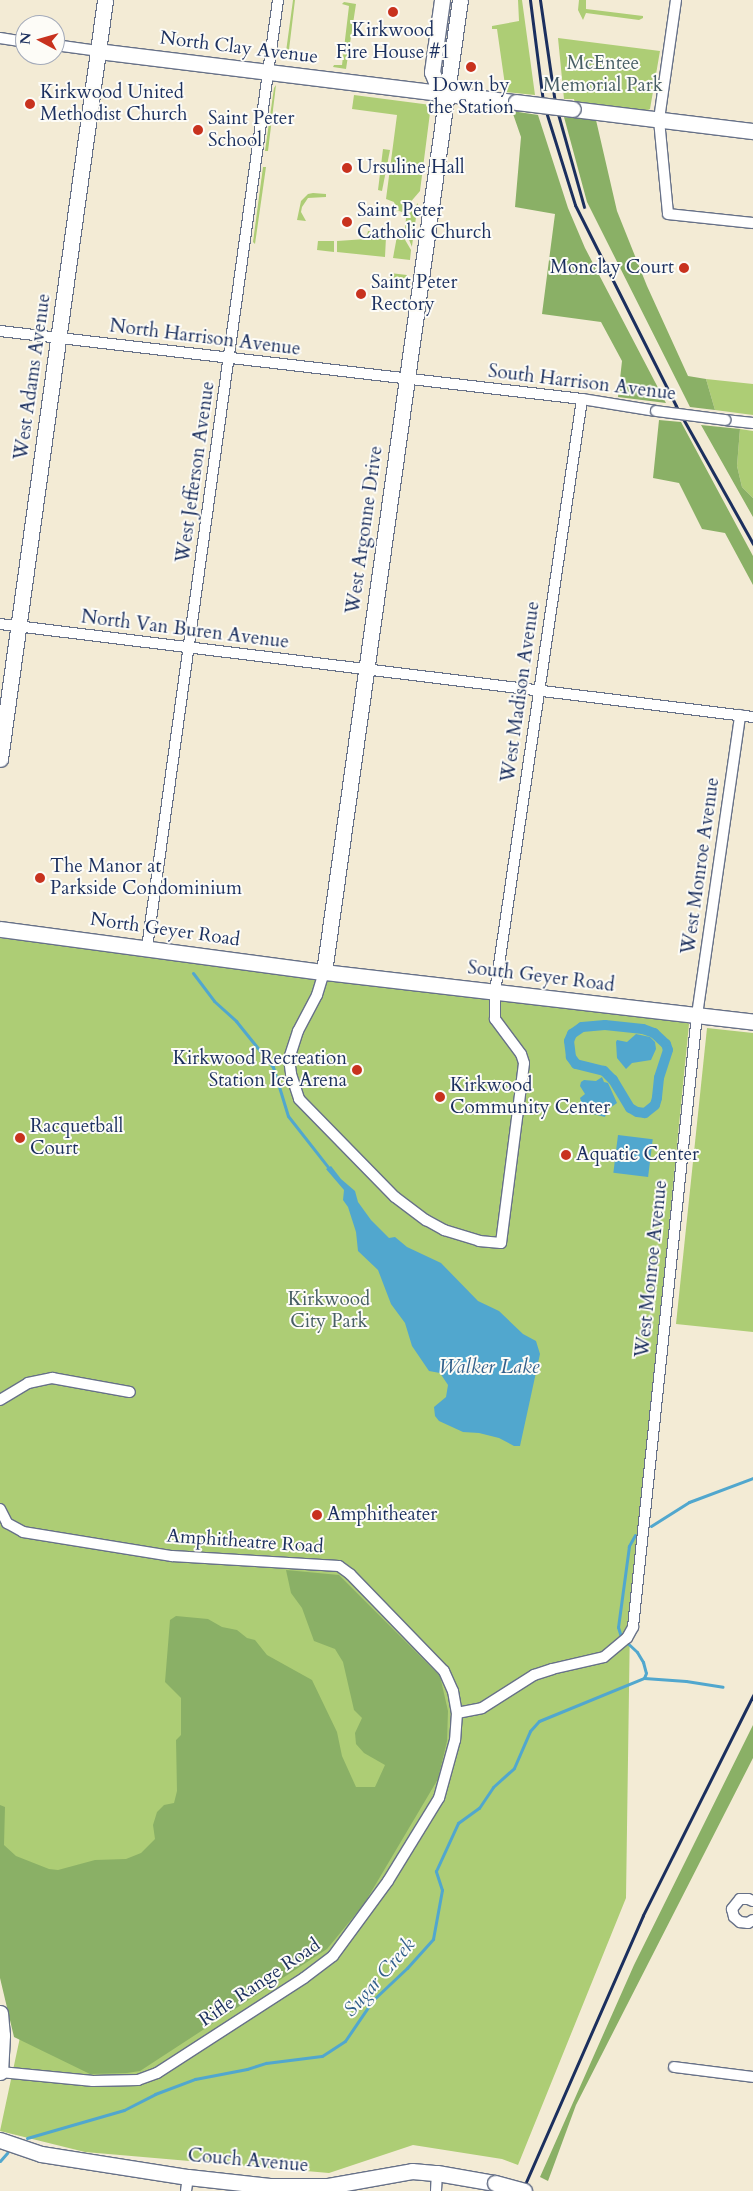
<!DOCTYPE html>
<style>
body{margin:0}
#map{position:relative;width:753px;height:2191px;overflow:hidden;background:#f3ebd5;font-family:Cardo,serif}
div>[style]{position:absolute}
[style*='--x']{left:calc(var(--x)*1px);top:calc(var(--y)*1px);width:calc(var(--w)*1px);rotate:calc(var(--a)*1deg)}
.green>*{inset:0;background:#adcd75;transform-origin:0 0}
.forest>*{inset:0;background:#8ab066}
.water>*{inset:0;background:#51a7ce;transform-origin:0 0}
.stream>*{height:3px;margin:-1.5px;padding:0 1.5px;transform-origin:1.5px;border-radius:1.5px;background:#51a7ce}
.canal>*{height:10px;margin:-5px;padding:0 5px;transform-origin:5px;border-radius:5px;background:#51a7ce}
.roads{filter:drop-shadow(1px 0 #677188) drop-shadow(-1px 0 #677188) drop-shadow(0 1px #677188) drop-shadow(0 -1px #677188)}
.street>*{height:10px;margin:-5px;padding:0 5px;transform-origin:5px;border-radius:5px;background:#fff}
.secondary>*{height:15px;margin:-7.5px;padding:0 7.5px;transform-origin:7.5px;border-radius:7.5px;background:#fff}
.rail>*{height:3px;margin:-1.5px;padding:0 1.5px;transform-origin:1.5px;border-radius:1.5px;background:#1b2f5e}
.bridges{filter:drop-shadow(1px 0 #677188) drop-shadow(-1px 0 #677188) drop-shadow(0 1px #677188) drop-shadow(0 -1px #677188)}
.street-bridge>*{height:10px;margin:-5px;padding:0 5px;transform-origin:5px;border-radius:5px;background:#fff}
.secondary-bridge>*{height:15px;margin:-7.5px;padding:0 7.5px;transform-origin:7.5px;border-radius:7.5px;background:#fff}
.dots>*{width:14px;height:14px;translate:-50% -50%;box-sizing:border-box;border:2px solid #fdfcf7;border-radius:50%}
span{translate:-50% -50%;white-space:nowrap;text-align:center;line-height:1.15;-webkit-text-stroke:4px #fdfcf7;paint-order:stroke}
.poi-label{font-size:19px;color:#1b2f5e}
.left{translate:0 -50%;text-align:left}
.right{translate:-100% -50%;text-align:right}
.street-label{font-size:19px;color:#1b2f5e}
.park-label{font-size:19px;color:#475e65}
.water-label{font-size:20px;color:#315f8b;font-style:italic}
.north{position:absolute;left:15px;top:15px;width:50px;height:50px;box-sizing:border-box;background:#fdfcf7;border:1px solid #a3aaba;border-radius:50%;rotate:276deg;font-size:14px;font-weight:700;line-height:20px;text-align:center;color:#1b2f5e}
.north::after{content:'';display:block;margin:auto;width:18px;height:22px;background:#c8321e;clip-path:polygon(50% 0,100% 100%,50% 72%,0 100%)}
</style>
<div id="map">
<div class="green">
<div style="clip-path:polygon(293px 0,295px 0,288px 58px,295px 59px,297px 62px,285px 59px)"></div>
<div style="clip-path:polygon(518px 0,522px 0,535px 95px,506px 92px,497px 29px,492px 29px,492px 26px,519px 21px)"></div>
<div style="clip-path:polygon(579px 0,586px 0,586px 9px,643px 16px,643px 18px,639px 20px,586px 13px,583px 20px,578px 10px)"></div>
<div style="clip-path:polygon(344px 2px,356px 4px,346px 69px,333px 67px,334px 65px,342px 65px,349px 6px,342px 4px)"></div>
<div style="clip-path:polygon(558px 38px,660px 51px,650px 109px,646px 111px,575px 104px,574px 99px,564px 99px)"></div>
<div style="clip-path:polygon(276px 85px,268px 151px,265px 151px,274px 88px)"></div>
<div style="clip-path:polygon(354px 95px,431px 105px,420px 191px,402px 212px,396px 210px,394px 202px,386px 199px,397px 115px,352px 109px)"></div>
<div style="clip-path:polygon(383px 149px,390px 150px,382px 191px,378px 190px)"></div>
<div style="clip-path:polygon(263px 167px,266px 167px,255px 244px,253px 242px)"></div>
<div style="clip-path:polygon(313px 193px,326px 194px,326px 197px,308px 198px,302px 207px,301px 212px,306px 221px,297px 220px,301px 201px,308px 194px)"></div>
<div style="clip-path:polygon(418px 203px,412px 246px,412px 247px,405px 230px,406px 218px)"></div>
<div style="clip-path:polygon(368px 231px,375px 232px,375px 237px,379px 239px,386px 237px,385px 257px,337px 252px,337px 241px,366px 239px)"></div>
<div style="clip-path:polygon(397px 236px,404px 238px,411px 250px,410px 260px,393px 258px)"></div>
<div style="clip-path:polygon(318px 241px,334px 241px,334px 252px,317px 250px)"></div>
<div style="left:390px;top:273px;width:17px;height:10px;rotate:7deg"></div>
<div style="clip-path:polygon(706px 379px,753px 384px,753px 415px,715px 410px)"></div>
<div style="clip-path:polygon(740px 429px,753px 431px,753px 498px,742px 487px,737px 466px)"></div>
<div style="clip-path:polygon(0 938px,681px 1018px,689px 1024px,630px 1621px,626px 1898px,518px 2165px,502px 2159px,413px 2145px,329px 2173px,85px 2152px,0 2131px,22px 2028px,0 1961px)"></div>
<div style="clip-path:polygon(707px 1028px,753px 1033px,753px 1332px,676px 1324px)"></div>
</div>
<div class="forest">
<div style="clip-path:polygon(512px 111px,538px 115px,568px 208px,585px 248px,666px 403px,618px 397px,622px 361px,601px 322px,542px 314px,555px 214px,515px 207px,521px 137px)"></div>
<div style="clip-path:polygon(564px 117px,596px 120px,617px 211px,647px 286px,688px 376px,706px 379px,715px 410px,690px 407px,587px 202px)"></div>
<div style="clip-path:polygon(659px 420px,681px 422px,753px 556px,753px 585px,725px 533px,702px 529px,679px 483px,653px 478px)"></div>
<div style="clip-path:polygon(701px 425px,740px 429px,737px 466px,742px 487px,753px 498px,753px 517px)"></div>
<div style="clip-path:polygon(286px 1570px,339px 1575px,440px 1676px,448px 1711px,447px 1741px,438px 1779px,364px 1904px,327px 1949px,140px 2071px,127px 2073px,90px 2074px,14px 2037px,0 1978px,0 1805px,5px 1807px,4px 1845px,16px 1856px,49px 1869px,58px 1870px,95px 1860px,126px 1859px,141px 1853px,155px 1839px,153px 1825px,157px 1812px,164px 1805px,174px 1803px,177px 1791px,176px 1740px,181px 1735px,181px 1698px,165px 1682px,170px 1620px,176px 1616px,208px 1619px,222px 1627px,237px 1630px,247px 1638px,255px 1640px,267px 1655px,312px 1680px,337px 1732px,342px 1756px,356px 1787px,375px 1787px,385px 1765px,364px 1753px,356px 1744px,355px 1733px,362px 1718px,354px 1710px,343px 1662px,335px 1649px,314px 1641px,302px 1608px,291px 1593px)"></div>
<div style="clip-path:polygon(753px 1725px,753px 1758px,576px 2105px,548px 2181px,540px 2177px,634px 1965px)"></div>
</div>
<div class="water">
<div style="clip-path:polygon(636px 1034px,650px 1037px,655px 1042px,656px 1049px,651px 1060px,632px 1063px,626px 1069px,617px 1058px,616px 1042px,617px 1040px,627px 1042px)"></div>
<div style="clip-path:polygon(602px 1077px,604px 1082px,608px 1083px,617px 1103px,607px 1110px,605px 1117px,589px 1113px,583px 1107px,580px 1098px,585px 1094px,580px 1086px,581px 1082px,584px 1080px,596px 1081px)"></div>
<div style="left:618px;top:1135px;width:35px;height:38px;rotate:7deg"></div>
<div style="clip-path:polygon(331px 1166px,341px 1179px,355px 1191px,358px 1202px,371px 1220px,389px 1238px,395px 1237px,407px 1247px,441px 1263px,478px 1301px,499px 1311px,523px 1334px,536px 1341px,540px 1354px,520px 1446px,514px 1446px,499px 1438px,479px 1433px,463px 1432px,439px 1421px,435px 1416px,434px 1407px,446px 1397px,448px 1385px,440px 1373px,429px 1371px,412px 1346px,405px 1323px,391px 1304px,378px 1270px,358px 1251px,356px 1232px,348px 1207px,343px 1200px,344px 1190px,326px 1169px)"></div>
</div>
<div class="stream">
<div style="--x:193;--y:973;--w:35;--a:53"></div>
<div style="--x:214;--y:1001;--w:30;--a:42"></div>
<div style="--x:236;--y:1021;--w:59;--a:51.2"></div>
<div style="--x:273;--y:1067;--w:51;--a:73"></div>
<div style="--x:288;--y:1116;--w:65;--a:51.9"></div>
<div style="--x:651;--y:1526;--w:45;--a:-32.3"></div>
<div style="--x:689;--y:1502;--w:68;--a:-20.6"></div>
<div style="--x:635;--y:1535;--w:13;--a:119"></div>
<div style="--x:629;--y:1546;--w:82;--a:97.7"></div>
<div style="--x:618;--y:1627;--w:10;--a:73"></div>
<div style="--x:621;--y:1637;--w:22;--a:43"></div>
<div style="--x:637;--y:1652;--w:12;--a:59"></div>
<div style="--x:643;--y:1662;--w:11;--a:75"></div>
<div style="--x:646;--y:1673;--w:5;--a:112"></div>
<div style="--x:27;--y:2138;--w:101;--a:-16.1"></div>
<div style="--x:124;--y:2110;--w:35;--a:-27"></div>
<div style="--x:155;--y:2094;--w:43;--a:-20.6"></div>
<div style="--x:195;--y:2079;--w:53;--a:-10.9"></div>
<div style="--x:247;--y:2069;--w:20;--a:-18"></div>
<div style="--x:266;--y:2063;--w:56;--a:-7.1"></div>
<div style="--x:322;--y:2056;--w:27;--a:-33"></div>
<div style="--x:345;--y:2041;--w:50;--a:-55.7"></div>
<div style="--x:373;--y:2000;--w:47;--a:-43.3"></div>
<div style="--x:407;--y:1968;--w:39;--a:-48"></div>
<div style="--x:433;--y:1939;--w:50;--a:-79.6"></div>
<div style="--x:442;--y:1890;--w:20;--a:-108"></div>
<div style="--x:436;--y:1871;--w:53;--a:-65.4"></div>
<div style="--x:458;--y:1823;--w:26;--a:-36"></div>
<div style="--x:479;--y:1808;--w:25;--a:-56"></div>
<div style="--x:493;--y:1787;--w:28;--a:-42"></div>
<div style="--x:514;--y:1768;--w:40;--a:-66.6"></div>
<div style="--x:530;--y:1731;--w:13;--a:-48"></div>
<div style="--x:539;--y:1721;--w:113;--a:-22.3"></div>
<div style="--x:644;--y:1678;--w:42;--a:4.1"></div>
<div style="--x:686;--y:1681;--w:37;--a:9"></div>
<div style="--x:0;--y:2161;--w:11;--a:-49"></div>
</div>
<div class="canal">
<div style="--x:605;--y:1025;--w:38;--a:6"></div>
<div style="--x:643;--y:1029;--w:12;--a:20"></div>
<div style="--x:654;--y:1033;--w:16;--a:43"></div>
<div style="--x:666;--y:1044;--w:6;--a:72"></div>
<div style="--x:668;--y:1050;--w:29;--a:108"></div>
<div style="--x:659;--y:1078;--w:20;--a:96"></div>
<div style="--x:657;--y:1098;--w:7;--a:106"></div>
<div style="--x:655;--y:1105;--w:13;--a:141"></div>
<div style="--x:645;--y:1113;--w:8;--a:-173"></div>
<div style="--x:637;--y:1112;--w:8;--a:-150"></div>
<div style="--x:630;--y:1108;--w:33;--a:-121"></div>
<div style="--x:613;--y:1080;--w:13;--a:-135"></div>
<div style="--x:604;--y:1071;--w:29;--a:-166"></div>
<div style="--x:576;--y:1064;--w:9;--a:-126"></div>
<div style="--x:571;--y:1057;--w:16;--a:-97"></div>
<div style="--x:569;--y:1041;--w:8;--a:-67"></div>
<div style="--x:572;--y:1034;--w:12;--a:-35"></div>
<div style="--x:582;--y:1027;--w:23;--a:-5"></div>
</div>
<div class="roads">
<div class="street">
<div style="--x:676;--y:0;--w:121;--a:98.1"></div>
<div style="--x:659;--y:120;--w:94;--a:84.5"></div>
<div style="--x:668;--y:214;--w:85;--a:6"></div>
<div style="--x:0;--y:38;--w:25;--a:9"></div>
<div style="--x:55;--y:45;--w:43;--a:7.9"></div>
<div style="--x:0;--y:331;--w:586;--a:6.66"></div>
<div style="--x:582;--y:399;--w:75;--a:9.2"></div>
<div style="--x:725;--y:420;--w:28;--a:6"></div>
<div style="--x:0;--y:624;--w:759;--a:7.04"></div>
<div style="--x:147;--y:948;--w:957;--a:-82.13"></div>
<div style="--x:324;--y:972;--w:24;--a:107"></div>
<div style="--x:317;--y:995;--w:41;--a:117.8"></div>
<div style="--x:298;--y:1031;--w:29;--a:108"></div>
<div style="--x:289;--y:1059;--w:15;--a:82"></div>
<div style="--x:291;--y:1074;--w:26;--a:72"></div>
<div style="--x:299;--y:1099;--w:137;--a:45.6"></div>
<div style="--x:395;--y:1197;--w:39;--a:37"></div>
<div style="--x:426;--y:1220;--w:21;--a:29"></div>
<div style="--x:444;--y:1230;--w:37;--a:17"></div>
<div style="--x:479;--y:1241;--w:22;--a:5"></div>
<div style="--x:501;--y:1243;--w:181;--a:-82.7"></div>
<div style="--x:524;--y:1063;--w:9;--a:-108"></div>
<div style="--x:521;--y:1054;--w:44;--a:-126.6"></div>
<div style="--x:495;--y:1019;--w:27;--a:-90"></div>
<div style="--x:495;--y:992;--w:599;--a:-81.65"></div>
<div style="--x:0;--y:1400;--w:33;--a:-31"></div>
<div style="--x:28;--y:1383;--w:25;--a:-12"></div>
<div style="--x:52;--y:1378;--w:79;--a:10.2"></div>
<div style="--x:0;--y:1509;--w:16;--a:63"></div>
<div style="--x:7;--y:1523;--w:18;--a:29"></div>
<div style="--x:23;--y:1532;--w:151;--a:9.2"></div>
<div style="--x:172;--y:1556;--w:167;--a:3.4"></div>
<div style="--x:339;--y:1566;--w:14;--a:36"></div>
<div style="--x:350;--y:1574;--w:135;--a:45.9"></div>
<div style="--x:444;--y:1671;--w:22;--a:66"></div>
<div style="--x:453;--y:1691;--w:22;--a:80"></div>
<div style="--x:457;--y:1713;--w:27;--a:94"></div>
<div style="--x:455;--y:1740;--w:60;--a:105.4"></div>
<div style="--x:439;--y:1798;--w:97;--a:121.6"></div>
<div style="--x:388;--y:1881;--w:93;--a:126.3"></div>
<div style="--x:333;--y:1956;--w:36;--a:143"></div>
<div style="--x:304;--y:1978;--w:175;--a:147.1"></div>
<div style="--x:157;--y:2073;--w:20;--a:160"></div>
<div style="--x:138;--y:2080;--w:45;--a:178.7"></div>
<div style="--x:93;--y:2081;--w:93;--a:-174.5"></div>
<div style="--x:457;--y:1713;--w:25;--a:-11"></div>
<div style="--x:482;--y:1708;--w:62;--a:-32.4"></div>
<div style="--x:534;--y:1675;--w:19;--a:-18"></div>
<div style="--x:552;--y:1669;--w:53;--a:-13"></div>
<div style="--x:604;--y:1657;--w:30;--a:-40"></div>
<div style="--x:627;--y:1638;--w:13;--a:-61"></div>
<div style="--x:633;--y:1627;--w:615;--a:-84.03"></div>
<div style="--x:697;--y:1015;--w:303;--a:-81.8"></div>
<div style="--x:753;--y:1901;--w:5;--a:-158"></div>
<div style="--x:748;--y:1899;--w:8;--a:180"></div>
<div style="--x:740;--y:1899;--w:13;--a:129"></div>
<div style="--x:732;--y:1909;--w:8;--a:76"></div>
<div style="--x:734;--y:1917;--w:8;--a:40"></div>
<div style="--x:740;--y:1922;--w:8;--a:7"></div>
<div style="--x:748;--y:1923;--w:6;--a:-31"></div>
<div style="--x:674;--y:2067;--w:80;--a:7.2"></div>
<div style="--x:186;--y:2191;--w:14;--a:-82"></div>
<div style="--x:436;--y:2191;--w:18;--a:-87"></div>
</div>
<div class="secondary">
<div style="--x:442;--y:0;--w:73;--a:97.9"></div>
<div style="--x:432;--y:72;--w:11;--a:68"></div>
<div style="--x:436;--y:82;--w:16;--a:45"></div>
<div style="--x:98;--y:51;--w:421;--a:7"></div>
<div style="--x:573;--y:109;--w:181;--a:7"></div>
<div style="--x:0;--y:759;--w:766;--a:-82.12"></div>
<div style="--x:0;--y:929;--w:327;--a:7.6"></div>
<div style="--x:324;--y:972;--w:432;--a:6.6"></div>
<div style="--x:324;--y:972;--w:981;--a:-82.04"></div>
<div style="--x:0;--y:2013;--w:22;--a:85"></div>
<div style="--x:2;--y:2035;--w:37;--a:93"></div>
<div style="--x:0;--y:2140;--w:43;--a:18.9"></div>
<div style="--x:41;--y:2154;--w:149;--a:8.9"></div>
<div style="--x:188;--y:2177;--w:82;--a:6.3"></div>
<div style="--x:270;--y:2186;--w:58;--a:0"></div>
<div style="--x:328;--y:2186;--w:85;--a:-10.1"></div>
<div style="--x:412;--y:2171;--w:25;--a:5"></div>
<div style="--x:437;--y:2173;--w:59;--a:9.8"></div>
</div>
</div>
<div class="rail">
<div style="--x:530;--y:0;--w:103;--a:82.7"></div>
<div style="--x:543;--y:102;--w:108;--a:72.7"></div>
<div style="--x:575;--y:205;--w:225;--a:63.3"></div>
<div style="--x:676;--y:406;--w:158;--a:60.8"></div>
<div style="--x:540;--y:0;--w:104;--a:81.7"></div>
<div style="--x:555;--y:103;--w:108;--a:74.4"></div>
<div style="--x:522;--y:2191;--w:301;--a:-66.3"></div>
<div style="--x:643;--y:1915;--w:246;--a:-63.4"></div>
</div>
<div class="bridges">
<div class="street-bridge">
<div style="--x:656;--y:411;--w:70;--a:7.4"></div>
</div>
<div class="secondary-bridge">
<div style="--x:516;--y:102;--w:57;--a:7"></div>
<div style="--x:495;--y:2183;--w:30;--a:15"></div>
</div>
</div>
<div class="dots">
<div style="left:393px;top:12px;background:#c8321e"></div>
<div style="left:471px;top:67px;background:#c8321e"></div>
<div style="left:30px;top:104px;background:#c8321e"></div>
<div style="left:198px;top:130px;background:#c8321e"></div>
<div style="left:347px;top:168px;background:#c8321e"></div>
<div style="left:347px;top:222px;background:#c8321e"></div>
<div style="left:684px;top:268px;background:#c8321e"></div>
<div style="left:361px;top:294px;background:#c8321e"></div>
<div style="left:40px;top:878px;background:#c8321e"></div>
<div style="left:357px;top:1070px;background:#c8321e"></div>
<div style="left:440px;top:1097px;background:#c8321e"></div>
<div style="left:20px;top:1138px;background:#c8321e"></div>
<div style="left:566px;top:1155px;background:#c8321e"></div>
<div style="left:317px;top:1515px;background:#c8321e"></div>
</div>
<div class="poi-label">
<span style="left:393px;top:42px">Kirkwood<br>Fire House #1</span>
<span style="left:471px;top:97px">Down by<br>the Station</span>
<span class="left" style="left:40px;top:104px">Kirkwood United<br>Methodist Church</span>
<span class="left" style="left:208px;top:130px">Saint Peter<br>School</span>
<span class="left" style="left:357px;top:168px">Ursuline Hall</span>
<span class="left" style="left:357px;top:222px">Saint Peter<br>Catholic Church</span>
<span class="right" style="left:674px;top:268px">Monclay Court</span>
<span class="left" style="left:371px;top:294px">Saint Peter<br>Rectory</span>
<span class="left" style="left:50px;top:878px">The Manor at<br>Parkside Condominium</span>
<span class="right" style="left:347px;top:1070px">Kirkwood Recreation<br>Station Ice Arena</span>
<span class="left" style="left:450px;top:1097px">Kirkwood<br>Community Center</span>
<span class="left" style="left:30px;top:1138px">Racquetball<br>Court</span>
<span class="left" style="left:576px;top:1155px">Aquatic Center</span>
<span class="left" style="left:327px;top:1515px">Amphitheater</span>
</div>
<div class="street-label">
<span style="left:239px;top:48px;rotate:7deg">North Clay Avenue</span>
<span style="left:205px;top:338px;rotate:7deg">North Harrison Avenue</span>
<span style="left:33px;top:377px;rotate:-82deg">West Adams Avenue</span>
<span style="left:582px;top:383px;rotate:7deg">South Harrison Avenue</span>
<span style="left:196px;top:472px;rotate:-82deg">West Jefferson Avenue</span>
<span style="left:365px;top:530px;rotate:-82deg">West Argonne Drive</span>
<span style="left:185px;top:630px;rotate:7deg">North Van Buren Avenue</span>
<span style="left:521px;top:692px;rotate:-82deg">West Madison Avenue</span>
<span style="left:701px;top:866px;rotate:-82deg">West Monroe Avenue</span>
<span style="left:165px;top:930px;rotate:8deg">North Geyer Road</span>
<span style="left:541px;top:977px;rotate:7deg">South Geyer Road</span>
<span style="left:652px;top:1269px;rotate:-84deg">West Monroe Avenue</span>
<span style="left:245px;top:1542px;rotate:4deg">Amphitheatre Road</span>
<span style="left:260px;top:1983px;rotate:-34deg">Rifle Range Road</span>
<span style="left:248px;top:2161px;rotate:5deg">Couch Avenue</span>
</div>
<div class="park-label">
<span style="left:603px;top:75px">McEntee<br>Memorial Park</span>
<span style="left:329px;top:1311px">Kirkwood<br>City Park</span>
</div>
<div class="water-label">
<span style="left:489px;top:1366px">Walker Lake</span>
<span style="left:379px;top:1977px;rotate:-49deg">Sugar Creek</span>
</div>
<div class="north">N</div>
</div>
